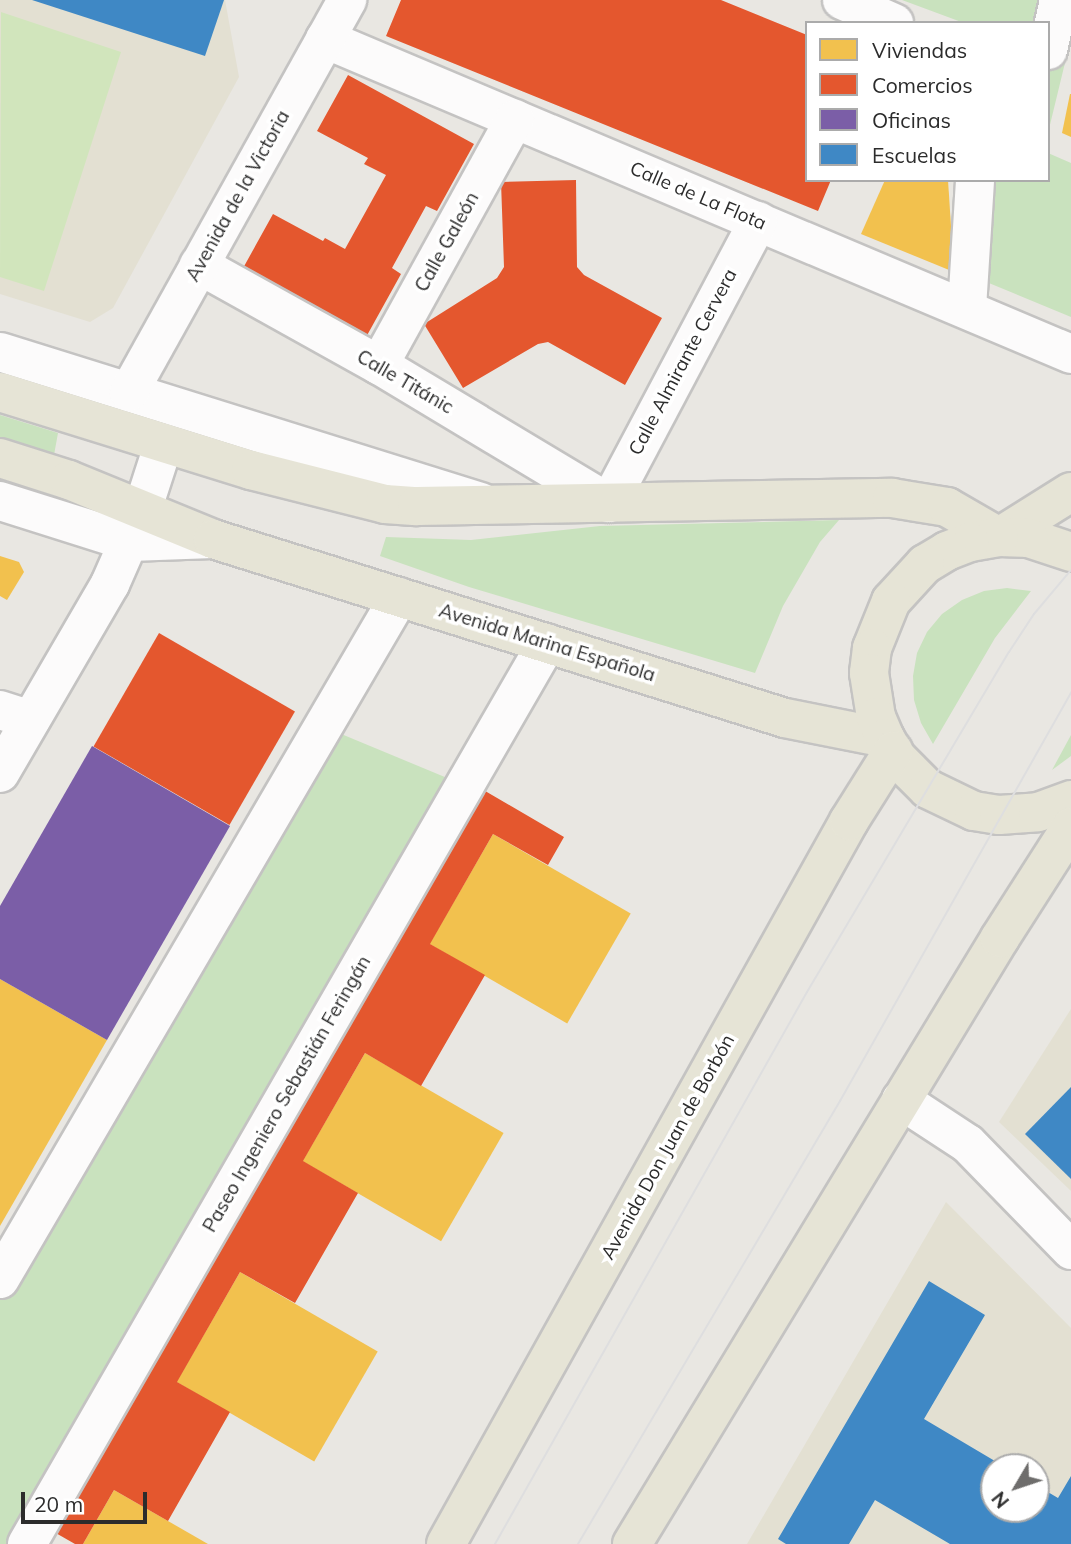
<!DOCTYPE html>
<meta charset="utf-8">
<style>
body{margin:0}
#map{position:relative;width:1071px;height:1544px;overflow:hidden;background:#e9e7e2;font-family:Mulish,sans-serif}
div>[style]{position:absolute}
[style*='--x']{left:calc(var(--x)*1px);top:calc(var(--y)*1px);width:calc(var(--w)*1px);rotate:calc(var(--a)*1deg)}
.education>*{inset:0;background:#e3e0d2}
.green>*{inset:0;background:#c9e2be}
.pitch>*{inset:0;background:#d1e5bc}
.homes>*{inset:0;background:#f2c14e;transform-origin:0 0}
.shops>*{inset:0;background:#e4572e;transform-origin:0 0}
.offices>*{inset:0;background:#7b5ea7}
.schools>*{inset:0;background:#3f88c5}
.roads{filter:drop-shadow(2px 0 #c4c3c2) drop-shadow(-2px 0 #c4c3c2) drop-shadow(0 2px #c4c3c2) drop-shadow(0 -2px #c4c3c2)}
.minor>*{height:38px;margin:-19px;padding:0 19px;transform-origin:19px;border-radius:19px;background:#fcfbfb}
.major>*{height:38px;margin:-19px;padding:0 19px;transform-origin:19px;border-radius:19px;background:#e6e4d6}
.tram>*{height:2px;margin:-1px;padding:0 1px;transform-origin:1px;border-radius:1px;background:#dededf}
span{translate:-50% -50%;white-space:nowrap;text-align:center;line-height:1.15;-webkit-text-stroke:7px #fff;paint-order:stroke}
.street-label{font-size:19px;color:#2c2c2c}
.legend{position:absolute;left:805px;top:21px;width:245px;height:161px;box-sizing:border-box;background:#fff;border:2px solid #ababab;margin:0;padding:9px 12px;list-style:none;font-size:21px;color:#2c2c2c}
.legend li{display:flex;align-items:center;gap:14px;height:35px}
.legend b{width:35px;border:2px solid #ababab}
.north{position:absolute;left:980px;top:1453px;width:70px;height:70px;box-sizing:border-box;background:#fff;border:2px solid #ababab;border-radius:50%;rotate:231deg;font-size:19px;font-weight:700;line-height:28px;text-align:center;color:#2c2c2c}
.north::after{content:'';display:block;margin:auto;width:24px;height:32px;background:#6e6d6c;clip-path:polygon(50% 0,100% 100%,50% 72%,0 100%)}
.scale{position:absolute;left:21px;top:1492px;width:126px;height:32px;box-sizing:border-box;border:4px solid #2c2c2c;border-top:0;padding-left:9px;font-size:21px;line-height:24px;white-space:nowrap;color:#2c2c2c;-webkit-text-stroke:5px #fff;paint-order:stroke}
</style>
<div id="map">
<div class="education">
<div style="clip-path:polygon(0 0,225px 0,239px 77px,113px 308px,90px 322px,0 294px)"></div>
<div style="clip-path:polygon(1071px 1009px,1071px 1191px,999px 1122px)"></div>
<div style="clip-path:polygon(evenodd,946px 1202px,1071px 1328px,1071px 1544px,747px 1544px,946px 1202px,994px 1467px,1036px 1467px,1036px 1509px,994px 1509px,994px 1467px)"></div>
</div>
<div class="green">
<div style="clip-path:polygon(902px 0,1071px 0,1071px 38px,1048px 133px,1048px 23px,964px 23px)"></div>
<div style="clip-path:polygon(1048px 153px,1071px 163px,1071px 317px,984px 281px,978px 180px,1048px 180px)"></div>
<div style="clip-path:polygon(0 415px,58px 433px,54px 455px,0 438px)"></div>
<div style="clip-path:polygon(839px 520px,820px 542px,783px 606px,755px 673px,469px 587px,380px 556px,386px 537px,471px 540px,600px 526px)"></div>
<div style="clip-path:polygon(1007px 588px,1031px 591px,995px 638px,933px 744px,921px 723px,914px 700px,913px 676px,917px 653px,927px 632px,942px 614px,962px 600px,984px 591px)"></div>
<div style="clip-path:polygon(334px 731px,452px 780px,11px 1544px,0 1544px,0 1297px)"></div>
<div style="clip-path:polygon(1071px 735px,1071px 756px,1052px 770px)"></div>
</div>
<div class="pitch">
<div style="clip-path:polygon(1px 12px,121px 52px,44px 291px,0 277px)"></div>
</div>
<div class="homes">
<div style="clip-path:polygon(1070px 94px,1071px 94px,1071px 137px,1062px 133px)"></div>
<div style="clip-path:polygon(885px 180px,948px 180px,954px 272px,861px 234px)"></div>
<div style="clip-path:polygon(0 556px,19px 562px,24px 572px,7px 600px,0 596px)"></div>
<div style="left:493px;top:834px;width:159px;height:127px;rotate:30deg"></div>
<div style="clip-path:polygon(0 979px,107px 1040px,0 1226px)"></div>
<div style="left:365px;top:1053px;width:160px;height:125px;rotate:30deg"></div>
<div style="left:240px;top:1272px;width:159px;height:127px;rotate:30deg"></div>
<div style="clip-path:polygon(114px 1490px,168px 1521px,208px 1544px,83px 1544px)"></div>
</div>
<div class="shops">
<div style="clip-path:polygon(401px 0,721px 0,807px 35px,807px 180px,831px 180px,818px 211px,386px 36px)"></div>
<div style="clip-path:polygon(348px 75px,474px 144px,437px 211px,426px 206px,392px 268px,401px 274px,365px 339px,242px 270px,273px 214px,323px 241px,325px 238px,345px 249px,386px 175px,364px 164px,368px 158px,317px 131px)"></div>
<div style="clip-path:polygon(576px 180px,577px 267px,584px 275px,662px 318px,625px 385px,548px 342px,538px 344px,463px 388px,424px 324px,497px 278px,504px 267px,501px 182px)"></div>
<div style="left:159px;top:633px;width:157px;height:131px;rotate:30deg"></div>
<div style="clip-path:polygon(480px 788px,564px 837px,548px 865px,493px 834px,430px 944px,485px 975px,421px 1086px,365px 1053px,303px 1161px,358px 1193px,295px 1303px,240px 1272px,177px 1382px,230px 1412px,168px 1521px,114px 1490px,83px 1544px,75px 1544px,54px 1532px)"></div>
</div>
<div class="offices">
<div style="clip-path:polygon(92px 746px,230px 826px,107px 1040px,0 979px,0 906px)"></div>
</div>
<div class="schools">
<div style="clip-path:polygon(32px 0,224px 0,205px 56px)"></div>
<div style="clip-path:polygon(1071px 1087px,1071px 1179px,1025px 1134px)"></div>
<div style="clip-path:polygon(929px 1281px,985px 1315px,924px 1419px,1005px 1467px,994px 1467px,994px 1509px,1036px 1509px,1036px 1485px,1058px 1498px,1071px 1476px,1071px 1544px,950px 1544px,875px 1500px,849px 1544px,786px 1544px,778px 1539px)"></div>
</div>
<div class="roads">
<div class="minor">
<div style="--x:842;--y:0;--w:57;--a:23.9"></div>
<div style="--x:325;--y:39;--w:810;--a:22.89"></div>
<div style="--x:1048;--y:50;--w:51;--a:-77.6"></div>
<div style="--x:199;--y:265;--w:206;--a:29.1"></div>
<div style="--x:379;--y:365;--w:268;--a:31"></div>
<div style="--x:609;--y:503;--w:319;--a:-62.1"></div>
<div style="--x:967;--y:308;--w:128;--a:-86.4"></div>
<div style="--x:0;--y:352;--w:504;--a:17.32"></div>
<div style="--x:379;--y:365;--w:281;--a:-61.1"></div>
<div style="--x:129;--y:392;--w:449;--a:-60.9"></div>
<div style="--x:0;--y:501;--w:136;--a:17.5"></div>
<div style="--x:130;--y:542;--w:83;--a:-2.1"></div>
<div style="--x:0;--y:710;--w:32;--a:18"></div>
<div style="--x:0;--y:773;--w:219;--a:-59.8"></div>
<div style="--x:110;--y:584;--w:80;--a:-66.3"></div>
<div style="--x:142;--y:511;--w:71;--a:-72.1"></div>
<div style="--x:901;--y:1100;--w:80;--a:33.3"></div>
<div style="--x:968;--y:1144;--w:148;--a:45.8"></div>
<div style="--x:0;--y:1279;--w:790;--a:-59.67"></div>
<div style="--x:27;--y:1544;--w:1040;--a:-60.01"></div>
</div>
<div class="major">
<div style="--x:0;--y:392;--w:263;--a:17.3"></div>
<div style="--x:251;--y:470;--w:138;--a:14.2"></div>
<div style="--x:385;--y:504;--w:32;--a:4"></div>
<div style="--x:417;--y:506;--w:475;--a:-1"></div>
<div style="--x:892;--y:498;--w:56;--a:9.3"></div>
<div style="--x:947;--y:507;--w:60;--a:30"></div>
<div style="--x:0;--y:458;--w:72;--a:17.7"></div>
<div style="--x:69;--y:480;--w:156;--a:22.3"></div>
<div style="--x:213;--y:539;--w:599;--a:17.38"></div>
<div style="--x:785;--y:718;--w:102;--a:11.3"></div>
<div style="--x:999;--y:537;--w:85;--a:-32"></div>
<div style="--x:1071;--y:552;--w:44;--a:-161.6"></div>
<div style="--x:1029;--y:538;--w:30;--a:-178"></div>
<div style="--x:999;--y:537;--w:29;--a:170"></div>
<div style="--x:970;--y:542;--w:25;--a:159"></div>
<div style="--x:947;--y:551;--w:26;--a:149"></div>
<div style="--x:925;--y:564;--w:50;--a:132.6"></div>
<div style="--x:891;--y:601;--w:51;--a:112"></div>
<div style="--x:872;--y:648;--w:25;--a:97"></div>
<div style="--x:869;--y:673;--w:45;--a:81"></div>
<div style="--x:876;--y:717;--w:23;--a:67"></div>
<div style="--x:885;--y:738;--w:22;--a:60"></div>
<div style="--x:896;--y:757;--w:45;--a:45"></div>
<div style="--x:928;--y:789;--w:51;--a:25.6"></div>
<div style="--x:974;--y:811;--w:25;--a:9"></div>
<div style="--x:999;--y:815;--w:39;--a:-4"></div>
<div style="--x:1038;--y:812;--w:35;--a:-20"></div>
<div style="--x:446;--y:1544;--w:828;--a:-60.86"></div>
<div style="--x:849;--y:821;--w:83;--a:-57.8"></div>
<div style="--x:632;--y:1544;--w:709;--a:-58.73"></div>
<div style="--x:1000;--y:938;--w:132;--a:-57.4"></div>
</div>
</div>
<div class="tram">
<div style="--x:495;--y:1544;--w:634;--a:-60.52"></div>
<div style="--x:807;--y:992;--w:395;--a:-59.3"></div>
<div style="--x:1009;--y:652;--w:45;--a:-56.7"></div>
<div style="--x:1034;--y:614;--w:57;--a:-49.9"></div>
<div style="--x:578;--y:1544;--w:515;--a:-59.4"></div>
<div style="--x:840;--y:1101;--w:470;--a:-60.5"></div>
</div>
<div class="street-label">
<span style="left:238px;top:196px;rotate:-61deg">Avenida de la Victoria</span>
<span style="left:698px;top:196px;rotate:23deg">Calle de La Flota</span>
<span style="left:447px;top:242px;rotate:-61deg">Calle Galeón</span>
<span style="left:683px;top:362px;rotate:-62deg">Calle Almirante Cervera</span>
<span style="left:405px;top:382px;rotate:30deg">Calle Titánic</span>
<span style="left:547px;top:643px;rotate:17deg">Avenida Marina Española</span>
<span style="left:287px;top:1094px;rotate:-60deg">Paseo Ingeniero Sebastián Feringán</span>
<span style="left:668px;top:1147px;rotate:-61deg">Avenida Don Juan de Borbón</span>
</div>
<ul class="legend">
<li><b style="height:19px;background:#f2c14e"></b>Viviendas</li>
<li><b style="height:19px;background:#e4572e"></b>Comercios</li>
<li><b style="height:19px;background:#7b5ea7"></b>Oficinas</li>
<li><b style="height:19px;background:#3f88c5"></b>Escuelas</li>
</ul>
<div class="north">N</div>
<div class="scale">20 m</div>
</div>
